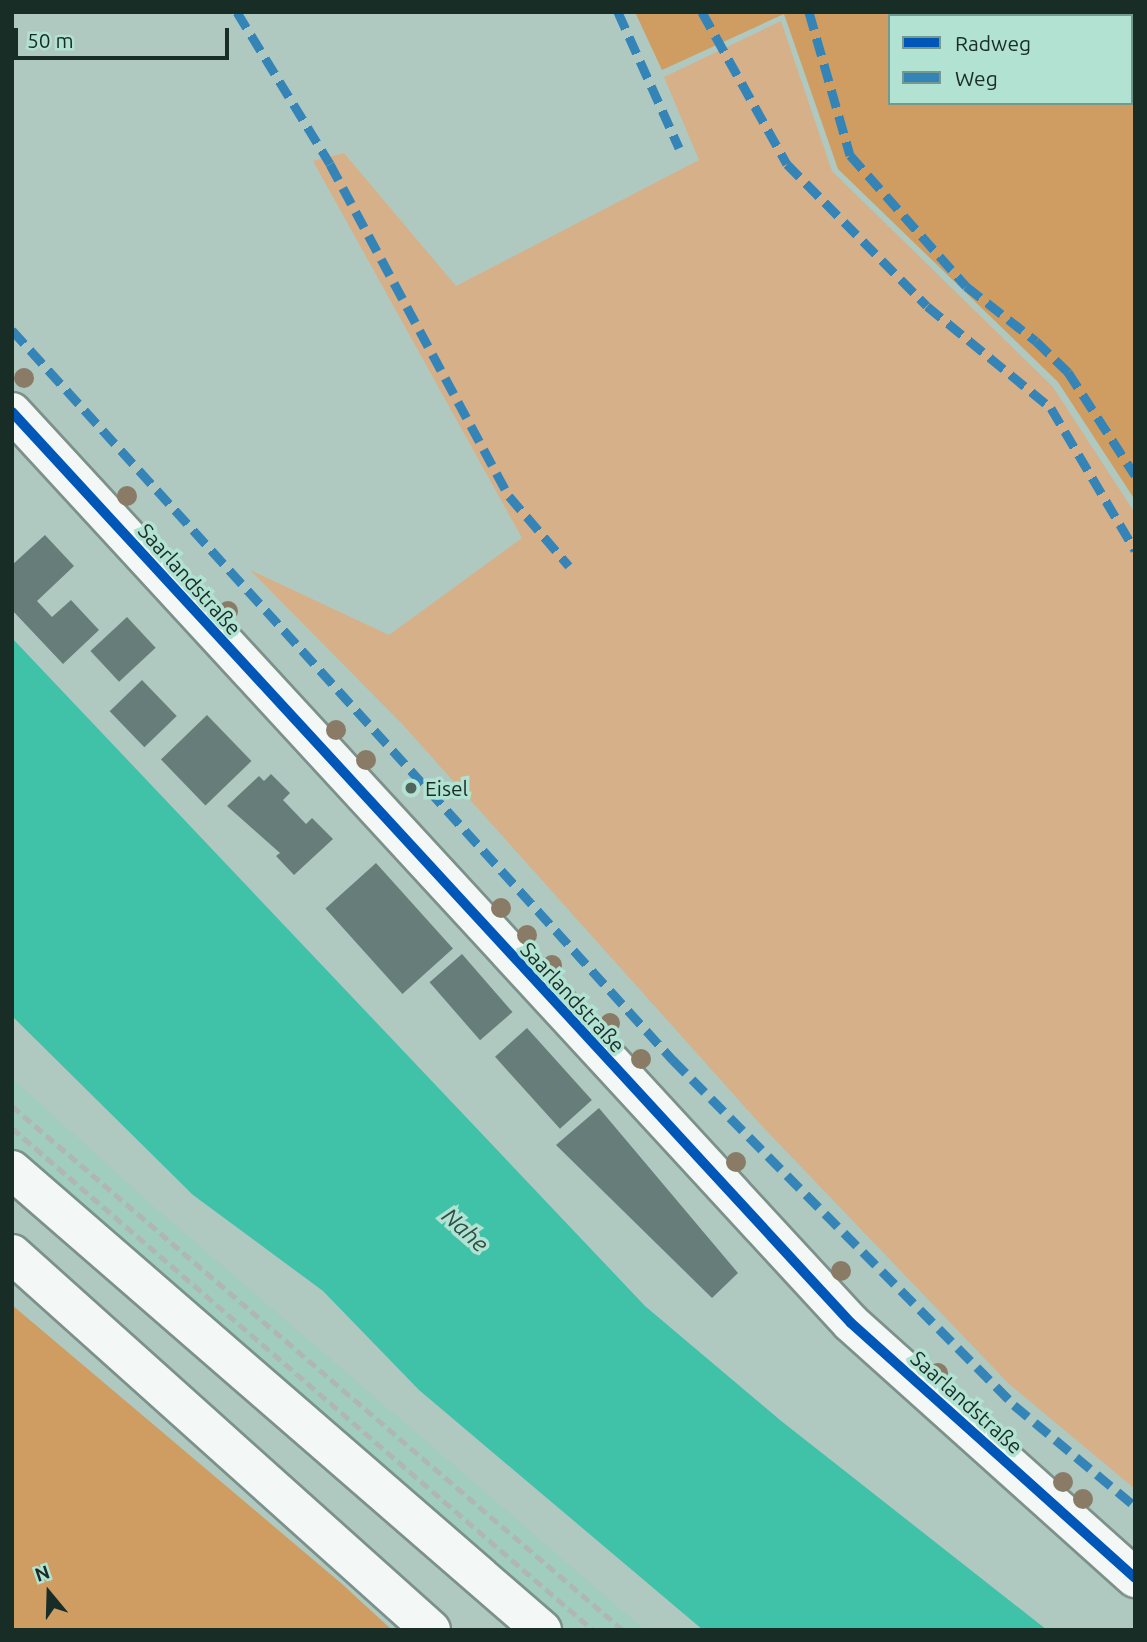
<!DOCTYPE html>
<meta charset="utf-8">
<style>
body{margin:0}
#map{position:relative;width:1147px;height:1642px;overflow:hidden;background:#afc9c1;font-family:Ubuntu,sans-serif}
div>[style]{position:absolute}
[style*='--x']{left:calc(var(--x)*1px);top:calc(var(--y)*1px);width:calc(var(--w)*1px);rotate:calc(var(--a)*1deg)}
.built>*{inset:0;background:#a1cdbf}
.green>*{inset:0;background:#d6b089}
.forest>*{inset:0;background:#cf9c61}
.water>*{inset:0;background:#40c2a8}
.building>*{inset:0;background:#677d79;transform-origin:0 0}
.roads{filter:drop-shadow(2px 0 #7c918b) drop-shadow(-2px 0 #7c918b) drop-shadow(0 2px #7c918b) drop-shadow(0 -2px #7c918b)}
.secondary>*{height:38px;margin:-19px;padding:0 19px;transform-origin:19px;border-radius:19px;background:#f3f7f6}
.primary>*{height:38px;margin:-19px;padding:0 19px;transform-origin:19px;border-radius:19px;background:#f3f7f6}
.trunk>*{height:38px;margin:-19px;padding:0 19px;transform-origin:19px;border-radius:19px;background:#f3f7f6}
.rail>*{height:5px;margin-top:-2.5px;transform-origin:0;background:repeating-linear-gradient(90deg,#afb6b4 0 10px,transparent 0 15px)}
.quiet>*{height:9px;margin-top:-4.5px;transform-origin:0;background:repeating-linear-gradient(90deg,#3484b7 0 18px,transparent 0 27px)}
.cycleway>*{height:10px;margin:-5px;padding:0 5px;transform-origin:5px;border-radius:5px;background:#0057b8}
.trees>*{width:20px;height:20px;margin:-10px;border-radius:50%;background:#897b66}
.dots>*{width:19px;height:19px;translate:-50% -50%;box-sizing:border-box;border:4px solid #b1e2d2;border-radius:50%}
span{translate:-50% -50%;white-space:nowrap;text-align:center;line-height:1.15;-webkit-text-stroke:7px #b1e2d2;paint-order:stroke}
.street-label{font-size:21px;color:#192d27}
.poi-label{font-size:21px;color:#192d27}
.left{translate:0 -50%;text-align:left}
.water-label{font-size:23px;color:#2f4e45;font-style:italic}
.frame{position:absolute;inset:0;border:14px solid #192d27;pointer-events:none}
.legend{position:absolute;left:888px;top:14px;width:245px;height:91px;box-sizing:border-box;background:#b1e2d2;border:2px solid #749a8e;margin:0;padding:9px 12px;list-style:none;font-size:21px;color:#192d27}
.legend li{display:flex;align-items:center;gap:14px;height:35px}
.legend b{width:35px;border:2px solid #749a8e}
.north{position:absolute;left:14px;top:1558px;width:70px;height:70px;-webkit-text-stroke:5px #b1e2d2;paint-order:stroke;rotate:341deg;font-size:19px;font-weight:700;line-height:28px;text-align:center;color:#192d27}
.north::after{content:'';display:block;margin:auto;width:24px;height:32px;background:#192d27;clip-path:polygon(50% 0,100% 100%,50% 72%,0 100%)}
.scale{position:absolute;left:14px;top:28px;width:215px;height:32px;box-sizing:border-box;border:4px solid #192d27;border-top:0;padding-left:9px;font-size:21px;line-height:24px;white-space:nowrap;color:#192d27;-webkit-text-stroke:5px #b1e2d2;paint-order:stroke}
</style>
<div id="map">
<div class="built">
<div style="clip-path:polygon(12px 1078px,158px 1210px,645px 1630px,565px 1630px,12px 1148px)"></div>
</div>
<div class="green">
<div style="clip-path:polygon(781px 21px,832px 171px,1053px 387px,1135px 513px,1135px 1489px,1009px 1384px,761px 1125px,404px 726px,250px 570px,389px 635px,522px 538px,313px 161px,344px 153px,456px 286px,699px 160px,664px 77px)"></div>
</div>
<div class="forest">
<div style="clip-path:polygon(evenodd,635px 12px,1135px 12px,1135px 500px,1058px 382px,838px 169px,784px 14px,662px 70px,635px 12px,890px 16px,1131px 16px,1131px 103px,890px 103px,890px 16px)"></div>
<div style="clip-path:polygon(12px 1305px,342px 1584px,392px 1630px,12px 1630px)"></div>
</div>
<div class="water">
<div style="clip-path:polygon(12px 638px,645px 1306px,780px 1420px,1047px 1630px,703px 1630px,419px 1390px,323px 1291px,193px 1195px,12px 1016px)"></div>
</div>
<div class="building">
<div style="clip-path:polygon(45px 535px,74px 566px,37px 601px,52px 617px,71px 600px,99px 630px,63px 664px,12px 610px,12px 565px)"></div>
<div style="left:127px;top:617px;width:42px;height:50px;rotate:47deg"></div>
<div style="left:142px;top:680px;width:50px;height:45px;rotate:46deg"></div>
<div style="left:207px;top:715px;width:64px;height:64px;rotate:46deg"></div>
<div style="clip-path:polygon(271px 774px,290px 793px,283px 800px,306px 824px,312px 818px,333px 839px,294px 875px,276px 856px,280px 853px,227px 806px,259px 776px,264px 781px)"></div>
<div style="left:376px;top:863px;width:115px;height:68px;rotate:48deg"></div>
<div style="left:462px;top:954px;width:77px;height:43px;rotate:49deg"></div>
<div style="left:527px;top:1028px;width:97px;height:43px;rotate:48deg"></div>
<div style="clip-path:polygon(599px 1108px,738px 1273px,712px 1298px,556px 1145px)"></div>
</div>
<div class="roads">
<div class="secondary">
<div style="--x:12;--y:412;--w:1238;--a:47.36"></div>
<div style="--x:851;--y:1323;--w:382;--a:41.9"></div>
</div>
<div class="primary">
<div style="--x:12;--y:1170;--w:702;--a:40.96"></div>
</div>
<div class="trunk">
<div style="--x:12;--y:1254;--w:563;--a:41.9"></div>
</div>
</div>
<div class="rail">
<div style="--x:12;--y:1106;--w:805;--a:40.62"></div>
<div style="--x:12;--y:1128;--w:768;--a:40.83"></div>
</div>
<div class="quiet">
<div style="--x:237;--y:12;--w:178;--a:58.5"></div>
<div style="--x:330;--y:164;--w:377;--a:61.7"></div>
<div style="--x:509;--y:496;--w:92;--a:49.4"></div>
<div style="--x:618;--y:12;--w:149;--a:65.8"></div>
<div style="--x:702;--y:12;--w:174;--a:60.8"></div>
<div style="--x:787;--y:164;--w:199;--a:45.4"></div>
<div style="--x:927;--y:306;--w:161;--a:39.4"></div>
<div style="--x:1051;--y:408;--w:165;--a:59.4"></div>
<div style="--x:809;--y:12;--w:149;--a:74"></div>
<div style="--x:850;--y:155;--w:175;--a:48.5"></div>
<div style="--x:966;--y:286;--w:89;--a:38.2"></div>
<div style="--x:1036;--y:341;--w:45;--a:44.1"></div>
<div style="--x:1068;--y:372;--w:123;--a:57"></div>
<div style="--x:1134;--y:12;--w:1;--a:45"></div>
<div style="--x:12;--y:330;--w:985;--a:47.84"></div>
<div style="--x:673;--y:1060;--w:485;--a:45.3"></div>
<div style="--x:1014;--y:1405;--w:158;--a:39.9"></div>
</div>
<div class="cycleway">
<div style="--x:12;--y:412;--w:1238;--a:47.36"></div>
<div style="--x:851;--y:1323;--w:382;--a:41.9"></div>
</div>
<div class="trees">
<div style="left:24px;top:378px"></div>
<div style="left:127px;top:496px"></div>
<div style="left:228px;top:611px"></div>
<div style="left:336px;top:730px"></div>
<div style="left:366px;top:760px"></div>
<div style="left:501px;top:908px"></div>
<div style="left:527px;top:935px"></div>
<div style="left:552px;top:965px"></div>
<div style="left:610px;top:1023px"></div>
<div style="left:641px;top:1059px"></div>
<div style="left:736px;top:1162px"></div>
<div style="left:841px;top:1271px"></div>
<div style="left:938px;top:1373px"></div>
<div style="left:1063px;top:1482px"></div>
<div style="left:1083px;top:1499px"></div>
</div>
<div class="dots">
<div style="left:411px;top:788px;background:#4e645d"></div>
</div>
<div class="street-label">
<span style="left:190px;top:579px;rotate:48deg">Saarlandstraße</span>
<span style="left:573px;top:997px;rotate:47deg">Saarlandstraße</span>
<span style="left:967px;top:1402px;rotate:42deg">Saarlandstraße</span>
</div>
<div class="poi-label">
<span class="left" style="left:425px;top:788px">Eisel</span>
</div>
<div class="water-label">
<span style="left:465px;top:1230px;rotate:42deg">Nahe</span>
</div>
<div class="frame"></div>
<ul class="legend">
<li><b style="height:9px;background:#0057b8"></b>Radweg</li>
<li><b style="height:9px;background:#3484b7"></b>Weg</li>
</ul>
<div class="north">N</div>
<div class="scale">50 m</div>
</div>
